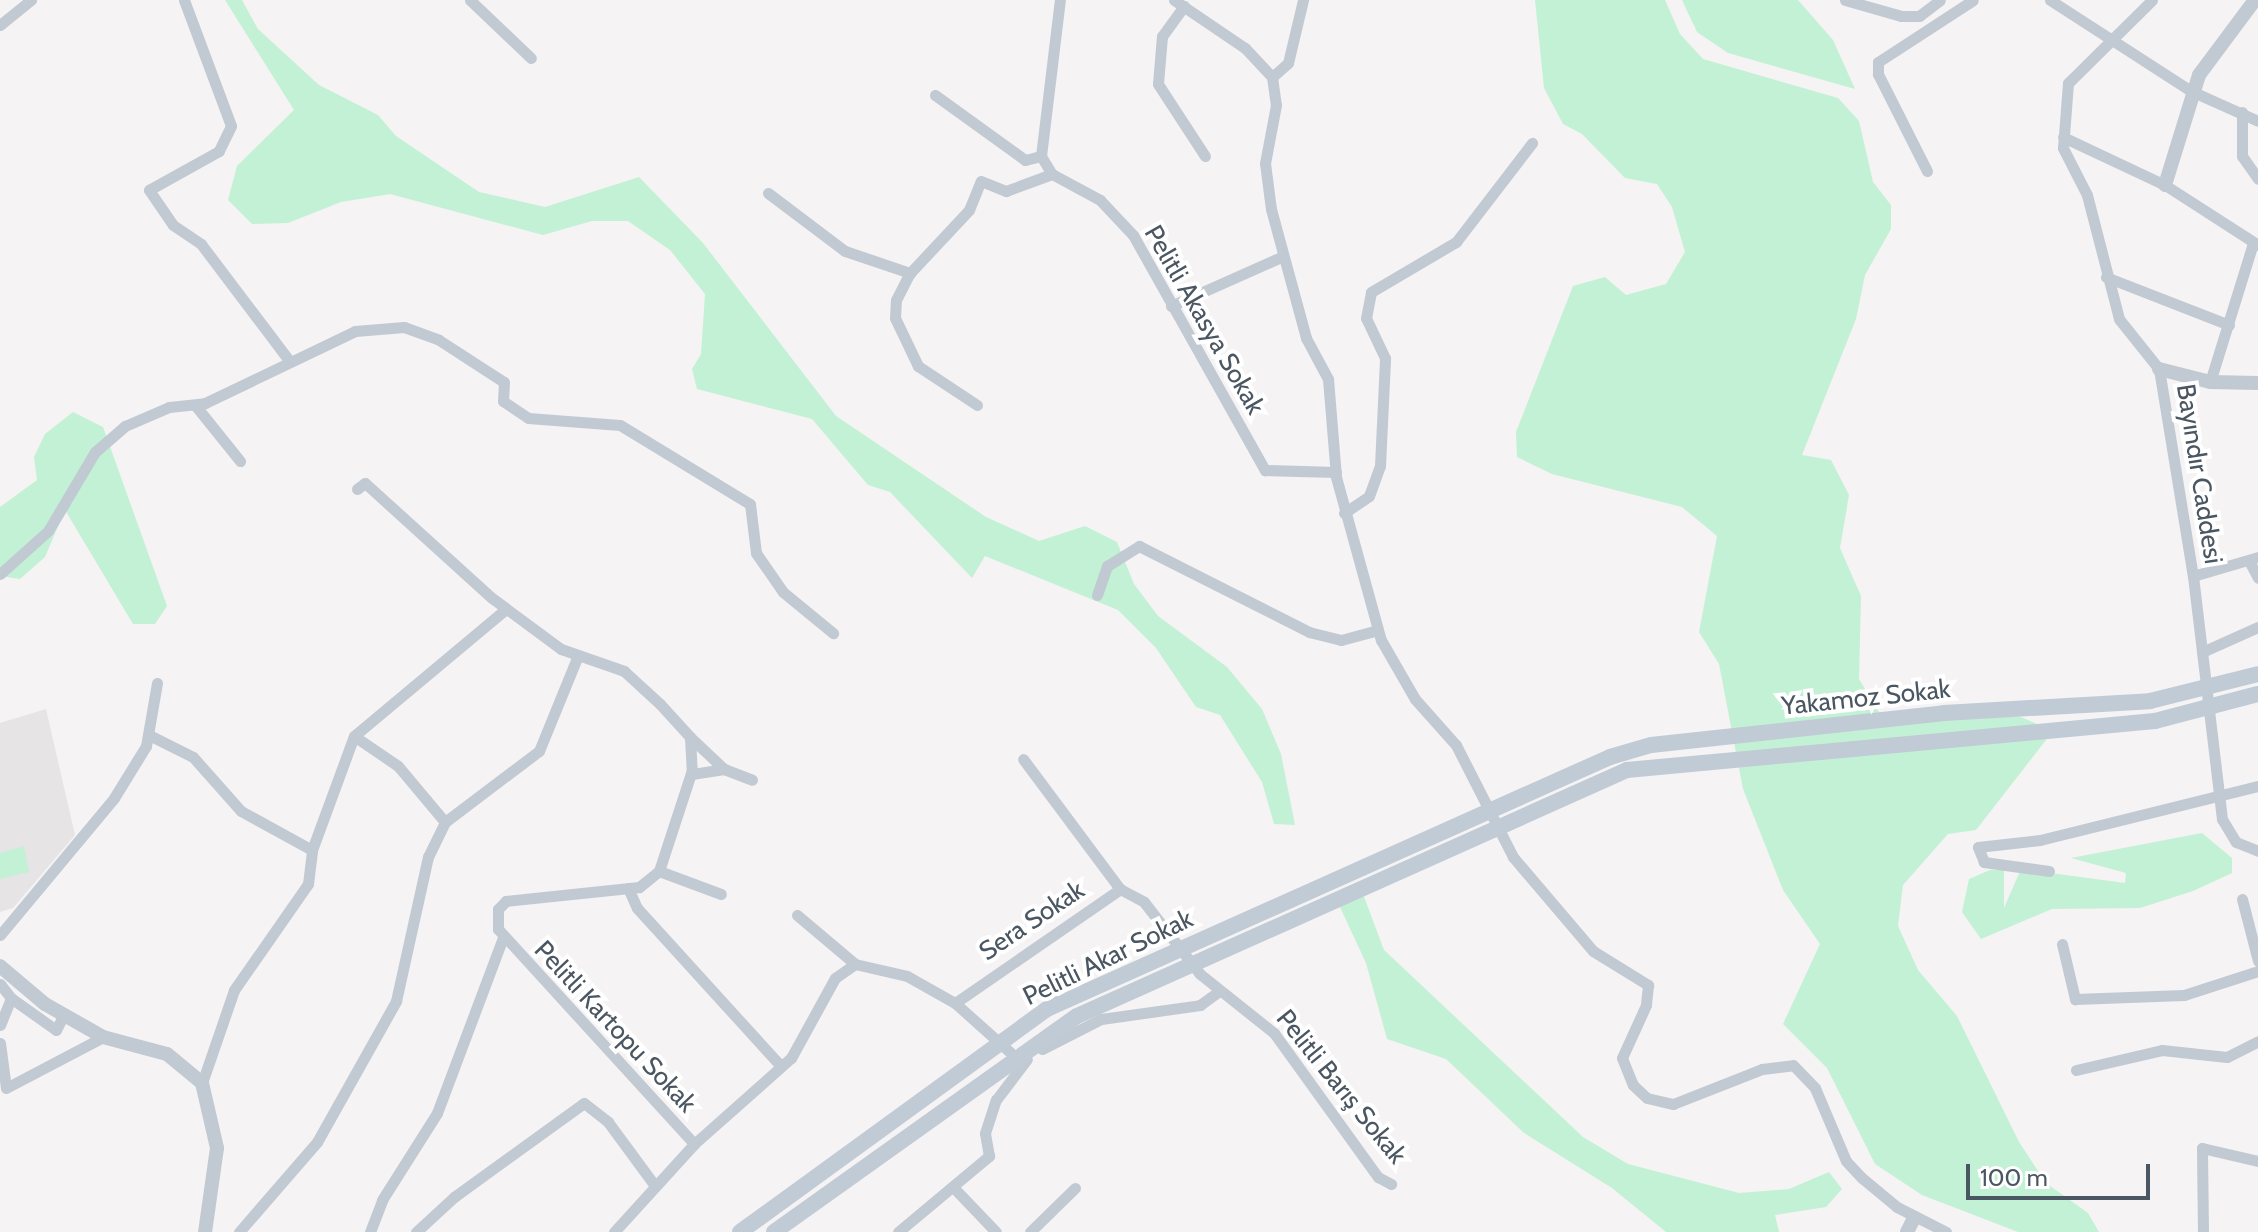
<!DOCTYPE html>
<meta charset="utf-8">
<style>
body{margin:0}
#map{position:relative;width:2258px;height:1232px;overflow:hidden;background:#f5f3f3;font-family:Cabin,sans-serif}
div>[style]{position:absolute}
[style*='--x']{left:calc(var(--x)*1px);top:calc(var(--y)*1px);width:calc(var(--w)*1px);rotate:calc(var(--a)*1deg)}
.education>*{inset:0;background:#e6e4e5}
.green>*{inset:0;background:#c3f1d5}
.minor>*{height:11px;margin:-5.5px;padding:0 5.5px;transform-origin:5.5px;border-radius:5.5px;background:#c1cad2}
.tertiary>*{height:14px;margin:-7px;padding:0 7px;transform-origin:7px;border-radius:7px;background:#c1cad2}
.secondary>*{height:16px;margin:-8px;padding:0 8px;transform-origin:8px;border-radius:8px;background:#c1cbd6}
span{translate:-50% -50%;white-space:nowrap;text-align:center;line-height:1.15;-webkit-text-stroke:8px #fff;paint-order:stroke}
.street-label{font-size:26px;color:#4a5661}
.scale{position:absolute;left:1966px;top:1164px;width:184px;height:36px;box-sizing:border-box;border:4px solid #4a5661;border-top:0;padding-left:10px;font-size:24px;line-height:28px;white-space:nowrap;color:#4a5661;-webkit-text-stroke:6px #fff;paint-order:stroke}
</style>
<div id="map">
<div class="education">
<div style="clip-path:polygon(46px 709px,75px 835px,13px 908px,0 912px,0 723px)"></div>
</div>
<div class="green">
<div style="clip-path:polygon(225px 0,242px 0,258px 29px,319px 85px,378px 115px,396px 136px,479px 192px,545px 207px,639px 177px,703px 243px,836px 416px,986px 517px,1039px 541px,1085px 526px,1117px 542px,1134px 584px,1158px 616px,1227px 667px,1262px 709px,1281px 754px,1295px 825px,1274px 824px,1262px 782px,1220px 715px,1196px 707px,1156px 648px,1118px 610px,985px 556px,972px 578px,890px 492px,868px 485px,812px 419px,697px 389px,692px 369px,701px 354px,705px 294px,670px 250px,628px 221px,592px 221px,543px 235px,390px 194px,341px 202px,288px 223px,252px 224px,228px 200px,237px 166px,294px 110px)"></div>
<div style="clip-path:polygon(1535px 0,1665px 0,1680px 34px,1703px 59px,1838px 98px,1859px 121px,1873px 182px,1891px 205px,1891px 229px,1865px 275px,1856px 319px,1802px 455px,1831px 460px,1849px 495px,1840px 548px,1861px 596px,1859px 679px,1882px 717px,2021px 717px,2053px 731px,1976px 830px,1948px 834px,1903px 885px,1898px 926px,1918px 970px,1957px 1016px,2019px 1142px,2046px 1183px,2088px 1213px,2099px 1232px,2018px 1232px,1922px 1195px,1875px 1164px,1827px 1068px,1783px 1024px,1820px 944px,1783px 890px,1743px 789px,1719px 664px,1699px 632px,1717px 536px,1682px 507px,1552px 474px,1517px 457px,1516px 432px,1573px 286px,1605px 277px,1626px 295px,1666px 284px,1685px 252px,1672px 207px,1657px 184px,1625px 178px,1582px 134px,1563px 124px,1544px 88px)"></div>
<div style="clip-path:polygon(1682px 0,1798px 0,1833px 40px,1855px 89px,1728px 53px,1697px 32px)"></div>
<div style="clip-path:polygon(73px 412px,103px 427px,167px 606px,155px 624px,133px 624px,65px 510px,45px 557px,20px 579px,0 576px,0 507px,37px 480px,34px 457px,45px 434px)"></div>
<div style="clip-path:polygon(2202px 833px,2232px 858px,2232px 873px,2193px 891px,2140px 908px,2052px 909px,1981px 939px,1962px 912px,1969px 879px,1990px 870px,2004px 870px,2004px 908px,2021px 869px,2125px 883px,2126px 873px,2071px 858px)"></div>
<div style="clip-path:polygon(24px 846px,29px 872px,0 879px,0 853px)"></div>
<div style="clip-path:polygon(1363px 894px,1384px 950px,1583px 1137px,1628px 1164px,1739px 1193px,1789px 1189px,1829px 1172px,1842px 1189px,1826px 1207px,1775px 1215px,1779px 1232px,1666px 1232px,1612px 1188px,1524px 1133px,1446px 1059px,1387px 1039px,1366px 963px,1339px 905px)"></div>
</div>
<div class="minor">
<div style="--x:184;--y:0;--w:134;--a:69.5"></div>
<div style="--x:231;--y:126;--w:28;--a:116"></div>
<div style="--x:219;--y:151;--w:80;--a:150.9"></div>
<div style="--x:149;--y:190;--w:42;--a:55.6"></div>
<div style="--x:173;--y:225;--w:34;--a:34"></div>
<div style="--x:201;--y:244;--w:144;--a:52.9"></div>
<div style="--x:470;--y:0;--w:84;--a:43.6"></div>
<div style="--x:1174;--y:0;--w:86;--a:34.1"></div>
<div style="--x:1245;--y:48;--w:40;--a:47"></div>
<div style="--x:1272;--y:77;--w:28;--a:82"></div>
<div style="--x:1276;--y:105;--w:59;--a:100.7"></div>
<div style="--x:1265;--y:163;--w:46;--a:82.6"></div>
<div style="--x:1271;--y:209;--w:134;--a:74.8"></div>
<div style="--x:1306;--y:338;--w:47;--a:61.8"></div>
<div style="--x:1328;--y:379;--w:98;--a:85.3"></div>
<div style="--x:1336;--y:477;--w:169;--a:74.6"></div>
<div style="--x:1381;--y:640;--w:68;--a:60"></div>
<div style="--x:1415;--y:699;--w:62;--a:48.3"></div>
<div style="--x:1456;--y:745;--w:126;--a:63"></div>
<div style="--x:1513;--y:857;--w:123;--a:49.6"></div>
<div style="--x:1593;--y:951;--w:65;--a:31.7"></div>
<div style="--x:1648;--y:985;--w:20;--a:96"></div>
<div style="--x:1646;--y:1005;--w:58;--a:114.4"></div>
<div style="--x:1622;--y:1058;--w:29;--a:68"></div>
<div style="--x:1633;--y:1085;--w:19;--a:43"></div>
<div style="--x:1647;--y:1098;--w:27;--a:13"></div>
<div style="--x:1673;--y:1104;--w:96;--a:-21.5"></div>
<div style="--x:1762;--y:1069;--w:31;--a:-7"></div>
<div style="--x:1793;--y:1065;--w:32;--a:46"></div>
<div style="--x:1815;--y:1088;--w:79;--a:67"></div>
<div style="--x:1846;--y:1161;--w:23;--a:47"></div>
<div style="--x:1862;--y:1178;--w:45;--a:39.6"></div>
<div style="--x:1897;--y:1207;--w:55;--a:27"></div>
<div style="--x:1845;--y:0;--w:58;--a:15.9"></div>
<div style="--x:1901;--y:16;--w:18;--a:0"></div>
<div style="--x:1919;--y:16;--w:26;--a:-37"></div>
<div style="--x:2050;--y:0;--w:168;--a:32.8"></div>
<div style="--x:2191;--y:91;--w:73;--a:24.1"></div>
<div style="--x:2152;--y:0;--w:118;--a:135.3"></div>
<div style="--x:2068;--y:83;--w:65;--a:94.4"></div>
<div style="--x:2063;--y:148;--w:53;--a:62.9"></div>
<div style="--x:2087;--y:195;--w:128;--a:75.5"></div>
<div style="--x:2119;--y:319;--w:64;--a:51.3"></div>
<div style="--x:2159;--y:369;--w:210;--a:80.7"></div>
<div style="--x:2193;--y:576;--w:245;--a:83.2"></div>
<div style="--x:2222;--y:819;--w:27;--a:59"></div>
<div style="--x:2236;--y:842;--w:24;--a:22"></div>
<div style="--x:1184;--y:6;--w:37;--a:126"></div>
<div style="--x:1162;--y:36;--w:48;--a:94.8"></div>
<div style="--x:1158;--y:84;--w:86;--a:56.9"></div>
<div style="--x:0;--y:25;--w:40;--a:-39"></div>
<div style="--x:1272;--y:77;--w:21;--a:-41"></div>
<div style="--x:1288;--y:63;--w:65;--a:-76.6"></div>
<div style="--x:935;--y:95;--w:111;--a:35.8"></div>
<div style="--x:1025;--y:160;--w:16;--a:-14"></div>
<div style="--x:1041;--y:156;--w:157;--a:-83.1"></div>
<div style="--x:2242;--y:112;--w:44;--a:90"></div>
<div style="--x:2242;--y:156;--w:28;--a:55"></div>
<div style="--x:2063;--y:137;--w:113;--a:25.2"></div>
<div style="--x:2165;--y:185;--w:111;--a:32.8"></div>
<div style="--x:1041;--y:156;--w:21;--a:59"></div>
<div style="--x:1052;--y:174;--w:55;--a:28.4"></div>
<div style="--x:1100;--y:200;--w:48;--a:46.7"></div>
<div style="--x:1133;--y:235;--w:270;--a:60.7"></div>
<div style="--x:1265;--y:470;--w:71;--a:1.6"></div>
<div style="--x:1927;--y:171;--w:109;--a:-116.8"></div>
<div style="--x:1878;--y:74;--w:12;--a:-90"></div>
<div style="--x:1878;--y:62;--w:113;--a:-33.1"></div>
<div style="--x:768;--y:193;--w:96;--a:37"></div>
<div style="--x:845;--y:251;--w:69;--a:18.7"></div>
<div style="--x:2106;--y:277;--w:132;--a:21.3"></div>
<div style="--x:1171;--y:306;--w:120;--a:-24"></div>
<div style="--x:2210;--y:382;--w:145;--a:-72.8"></div>
<div style="--x:195;--y:405;--w:72;--a:51.2"></div>
<div style="--x:977;--y:405;--w:71;--a:-146.5"></div>
<div style="--x:918;--y:366;--w:53;--a:-115.6"></div>
<div style="--x:895;--y:318;--w:18;--a:-87"></div>
<div style="--x:896;--y:300;--w:30;--a:-63"></div>
<div style="--x:910;--y:273;--w:86;--a:-46.9"></div>
<div style="--x:969;--y:210;--w:31;--a:-68"></div>
<div style="--x:981;--y:181;--w:27;--a:22"></div>
<div style="--x:1006;--y:191;--w:49;--a:-20.3"></div>
<div style="--x:357;--y:489;--w:10;--a:-37"></div>
<div style="--x:365;--y:483;--w:171;--a:42.2"></div>
<div style="--x:492;--y:598;--w:86;--a:36.5"></div>
<div style="--x:561;--y:649;--w:67;--a:19.2"></div>
<div style="--x:624;--y:671;--w:49;--a:42.5"></div>
<div style="--x:660;--y:704;--w:45;--a:47.7"></div>
<div style="--x:690;--y:737;--w:33;--a:87"></div>
<div style="--x:692;--y:770;--w:106;--a:108.1"></div>
<div style="--x:659;--y:871;--w:66;--a:20.4"></div>
<div style="--x:1344;--y:513;--w:30;--a:-34"></div>
<div style="--x:1369;--y:496;--w:32;--a:-70"></div>
<div style="--x:1380;--y:466;--w:108;--a:-87.3"></div>
<div style="--x:1385;--y:358;--w:44;--a:-115.4"></div>
<div style="--x:1366;--y:318;--w:26;--a:-79"></div>
<div style="--x:1371;--y:292;--w:99;--a:-30.5"></div>
<div style="--x:1456;--y:242;--w:125;--a:-52.5"></div>
<div style="--x:2249;--y:561;--w:19;--a:62"></div>
<div style="--x:0;--y:574;--w:64;--a:-41.9"></div>
<div style="--x:48;--y:531;--w:92;--a:-59.3"></div>
<div style="--x:95;--y:452;--w:40;--a:-41"></div>
<div style="--x:125;--y:426;--w:48;--a:-23.4"></div>
<div style="--x:169;--y:407;--w:36;--a:-6"></div>
<div style="--x:205;--y:403;--w:166;--a:-25.6"></div>
<div style="--x:355;--y:331;--w:49;--a:-4.7"></div>
<div style="--x:404;--y:327;--w:37;--a:20"></div>
<div style="--x:439;--y:340;--w:77;--a:32.9"></div>
<div style="--x:504;--y:382;--w:19;--a:93"></div>
<div style="--x:503;--y:401;--w:30;--a:34"></div>
<div style="--x:528;--y:418;--w:92;--a:4.4"></div>
<div style="--x:620;--y:425;--w:152;--a:31.3"></div>
<div style="--x:750;--y:504;--w:49;--a:83"></div>
<div style="--x:756;--y:553;--w:47;--a:55.3"></div>
<div style="--x:783;--y:592;--w:65;--a:39.4"></div>
<div style="--x:2193;--y:576;--w:68;--a:-16.3"></div>
<div style="--x:1097;--y:595;--w:31;--a:-71"></div>
<div style="--x:1107;--y:566;--w:38;--a:-32"></div>
<div style="--x:1139;--y:546;--w:191;--a:26.8"></div>
<div style="--x:1309;--y:632;--w:33;--a:14"></div>
<div style="--x:1341;--y:640;--w:38;--a:-15"></div>
<div style="--x:2202;--y:652;--w:61;--a:-24.1"></div>
<div style="--x:149;--y:735;--w:49;--a:26.6"></div>
<div style="--x:193;--y:757;--w:72;--a:48.4"></div>
<div style="--x:241;--y:811;--w:81;--a:28.8"></div>
<div style="--x:354;--y:736;--w:53;--a:34.3"></div>
<div style="--x:398;--y:766;--w:73;--a:50"></div>
<div style="--x:690;--y:737;--w:47;--a:43.3"></div>
<div style="--x:724;--y:769;--w:33;--a:171"></div>
<div style="--x:724;--y:769;--w:30;--a:21"></div>
<div style="--x:659;--y:871;--w:26;--a:141"></div>
<div style="--x:639;--y:887;--w:134;--a:174"></div>
<div style="--x:506;--y:901;--w:11;--a:135"></div>
<div style="--x:498;--y:909;--w:20;--a:90"></div>
<div style="--x:498;--y:929;--w:291;--a:47.6"></div>
<div style="--x:694;--y:1144;--w:130;--a:-41.6"></div>
<div style="--x:791;--y:1058;--w:91;--a:-61.2"></div>
<div style="--x:835;--y:978;--w:24;--a:-35"></div>
<div style="--x:855;--y:964;--w:53;--a:13"></div>
<div style="--x:907;--y:976;--w:55;--a:29.4"></div>
<div style="--x:955;--y:1003;--w:89;--a:41.8"></div>
<div style="--x:2049;--y:871;--w:66;--a:-172.1"></div>
<div style="--x:1984;--y:862;--w:16;--a:-112"></div>
<div style="--x:1978;--y:847;--w:62;--a:-6.4"></div>
<div style="--x:2040;--y:840;--w:225;--a:-13.9"></div>
<div style="--x:628;--y:888;--w:22;--a:66"></div>
<div style="--x:637;--y:908;--w:214;--a:47.7"></div>
<div style="--x:1120;--y:889;--w:27;--a:28"></div>
<div style="--x:1144;--y:902;--w:91;--a:52.1"></div>
<div style="--x:1200;--y:974;--w:95;--a:38.6"></div>
<div style="--x:1274;--y:1033;--w:178;--a:54.2"></div>
<div style="--x:1378;--y:1177;--w:15;--a:28"></div>
<div style="--x:2242;--y:899;--w:64;--a:75.5"></div>
<div style="--x:797;--y:915;--w:76;--a:40.2"></div>
<div style="--x:0;--y:935;--w:178;--a:-50.2"></div>
<div style="--x:114;--y:798;--w:61;--a:-58.4"></div>
<div style="--x:146;--y:746;--w:64;--a:-80.1"></div>
<div style="--x:2062;--y:944;--w:57;--a:76.7"></div>
<div style="--x:2075;--y:999;--w:109;--a:-2.1"></div>
<div style="--x:2184;--y:995;--w:78;--a:-18"></div>
<div style="--x:0;--y:984;--w:18;--a:52"></div>
<div style="--x:11;--y:998;--w:29;--a:112"></div>
<div style="--x:11;--y:998;--w:55;--a:35.4"></div>
<div style="--x:56;--y:1030;--w:18;--a:-63"></div>
<div style="--x:955;--y:1003;--w:201;--a:-34.6"></div>
<div style="--x:1120;--y:889;--w:162;--a:-126.7"></div>
<div style="--x:0;--y:1043;--w:45;--a:82.4"></div>
<div style="--x:6;--y:1088;--w:110;--a:-27.7"></div>
<div style="--x:1042;--y:1049;--w:66;--a:-27"></div>
<div style="--x:1101;--y:1019;--w:100;--a:-8"></div>
<div style="--x:1200;--y:1005;--w:24;--a:-36"></div>
<div style="--x:2076;--y:1070;--w:88;--a:-13.1"></div>
<div style="--x:2162;--y:1050;--w:65;--a:6.1"></div>
<div style="--x:2227;--y:1057;--w:35;--a:-27"></div>
<div style="--x:202;--y:1083;--w:98;--a:-71"></div>
<div style="--x:234;--y:990;--w:129;--a:-55.1"></div>
<div style="--x:308;--y:884;--w:34;--a:-83"></div>
<div style="--x:312;--y:850;--w:121;--a:-69.8"></div>
<div style="--x:354;--y:736;--w:198;--a:-39.9"></div>
<div style="--x:953;--y:1187;--w:62;--a:46.3"></div>
<div style="--x:239;--y:1232;--w:119;--a:-49.1"></div>
<div style="--x:317;--y:1142;--w:162;--a:-60.7"></div>
<div style="--x:396;--y:1001;--w:148;--a:-77.5"></div>
<div style="--x:428;--y:857;--w:39;--a:-64"></div>
<div style="--x:445;--y:822;--w:118;--a:-37.1"></div>
<div style="--x:539;--y:751;--w:100;--a:-67.8"></div>
<div style="--x:370;--y:1232;--w:34;--a:-69"></div>
<div style="--x:382;--y:1200;--w:103;--a:-57.7"></div>
<div style="--x:437;--y:1113;--w:185;--a:-69.4"></div>
<div style="--x:416;--y:1232;--w:52;--a:-42.6"></div>
<div style="--x:454;--y:1197;--w:160;--a:-35.9"></div>
<div style="--x:584;--y:1103;--w:31;--a:38"></div>
<div style="--x:608;--y:1122;--w:76;--a:53.6"></div>
<div style="--x:614;--y:1232;--w:119;--a:-47.7"></div>
<div style="--x:898;--y:1232;--w:119;--a:-39.9"></div>
<div style="--x:989;--y:1156;--w:23;--a:-100"></div>
<div style="--x:985;--y:1133;--w:35;--a:-72"></div>
<div style="--x:996;--y:1100;--w:51;--a:-52.9"></div>
<div style="--x:1030;--y:1232;--w:63;--a:-44.4"></div>
<div style="--x:2203;--y:1232;--w:84;--a:-90.7"></div>
<div style="--x:2202;--y:1148;--w:57;--a:13.1"></div>
</div>
<div class="tertiary">
<div style="--x:2165;--y:185;--w:115;--a:-72.8"></div>
<div style="--x:2199;--y:75;--w:94;--a:-53.3"></div>
<div style="--x:2159;--y:369;--w:53;--a:14.3"></div>
<div style="--x:2210;--y:382;--w:48;--a:1.2"></div>
<div style="--x:0;--y:966;--w:59;--a:40.2"></div>
<div style="--x:45;--y:1004;--w:67;--a:29.6"></div>
<div style="--x:103;--y:1037;--w:66;--a:14.9"></div>
<div style="--x:167;--y:1054;--w:45;--a:39.6"></div>
<div style="--x:202;--y:1083;--w:67;--a:77"></div>
<div style="--x:217;--y:1148;--w:85;--a:98.1"></div>
<div style="--x:1907;--y:1232;--w:16;--a:-63"></div>
</div>
<div class="secondary">
<div style="--x:740;--y:1232;--w:379;--a:-36"></div>
<div style="--x:1047;--y:1009;--w:617;--a:-24.11"></div>
<div style="--x:1610;--y:757;--w:43;--a:-16.3"></div>
<div style="--x:1651;--y:745;--w:295;--a:-6.2"></div>
<div style="--x:1944;--y:713;--w:206;--a:-3.3"></div>
<div style="--x:2150;--y:701;--w:111;--a:-14"></div>
<div style="--x:774;--y:1232;--w:372;--a:-35.5"></div>
<div style="--x:1077;--y:1016;--w:603;--a:-24.1"></div>
<div style="--x:1627;--y:770;--w:530;--a:-5.3"></div>
<div style="--x:2155;--y:721;--w:106;--a:-14.7"></div>
</div>
<div class="street-label">
<span style="left:1204px;top:320px;rotate:60deg">Pelitli Akasya Sokak</span>
<span style="left:2199px;top:474px;rotate:81deg">Bayındır Caddesi</span>
<span style="left:1866px;top:698px;rotate:-6deg">Yakamoz Sokak</span>
<span style="left:1032px;top:921px;rotate:-34deg">Sera Sokak</span>
<span style="left:1108px;top:958px;rotate:-26deg">Pelitli Akar Sokak</span>
<span style="left:615px;top:1027px;rotate:47deg">Pelitli Kartopu Sokak</span>
<span style="left:1341px;top:1087px;rotate:51deg">Pelitli Barış Sokak</span>
</div>
<div class="scale">100 m</div>
</div>
